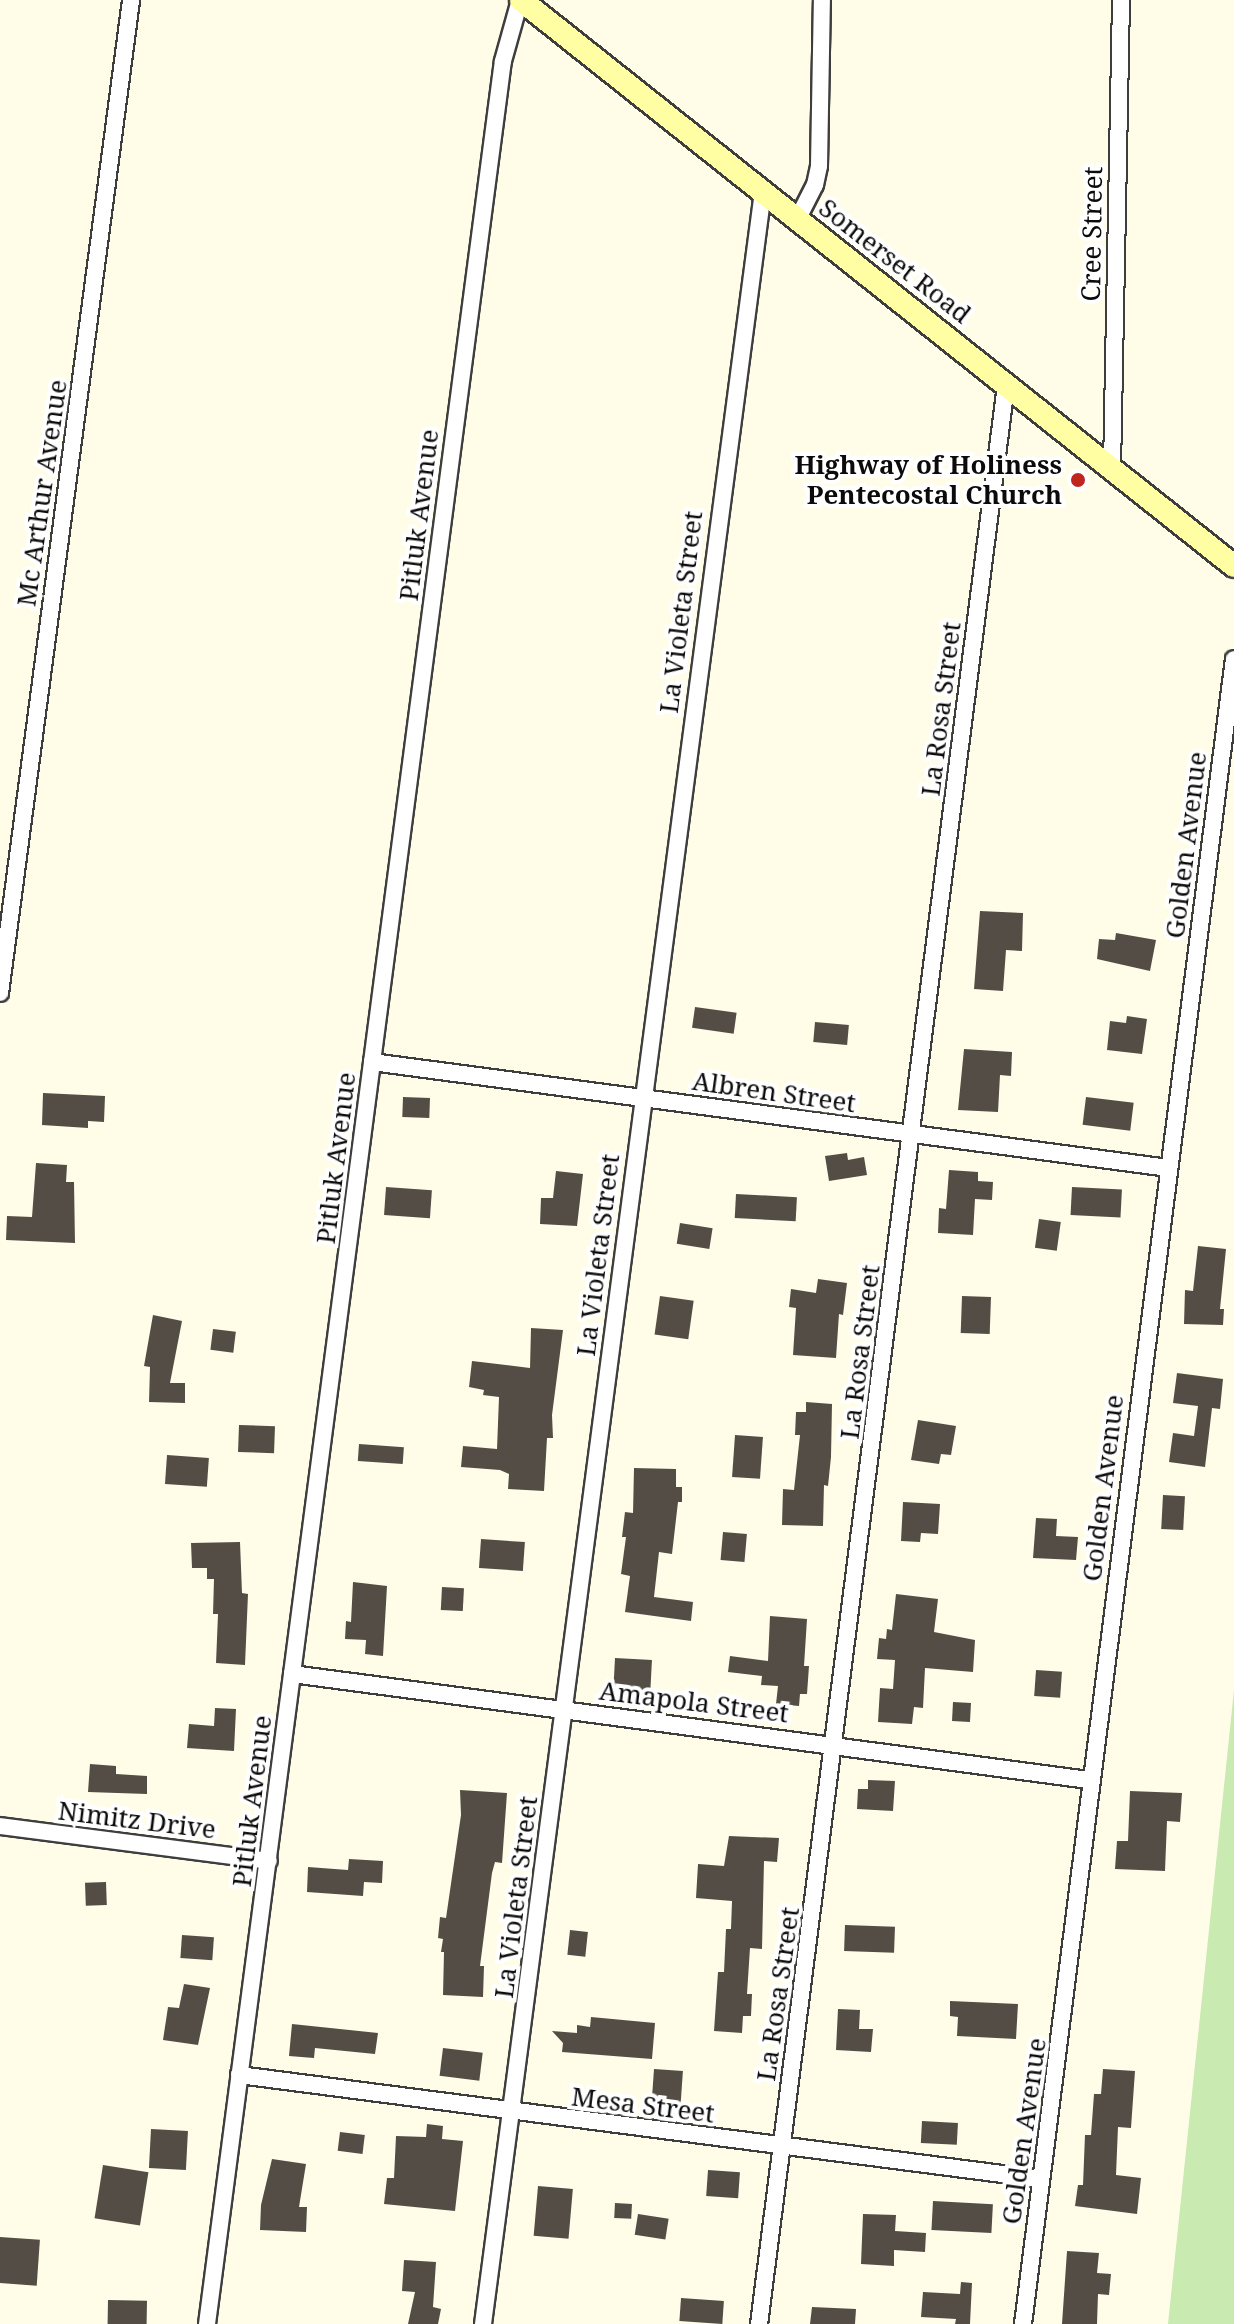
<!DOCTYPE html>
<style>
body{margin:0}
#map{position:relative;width:1234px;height:2324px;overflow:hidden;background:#fffde8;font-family:"Noto Serif",serif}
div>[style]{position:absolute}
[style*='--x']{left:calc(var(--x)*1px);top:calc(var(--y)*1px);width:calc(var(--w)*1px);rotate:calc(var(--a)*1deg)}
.green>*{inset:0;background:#c9eab1}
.building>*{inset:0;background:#544d46;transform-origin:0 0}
.roads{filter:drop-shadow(2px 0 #3e3e3e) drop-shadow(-2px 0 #3e3e3e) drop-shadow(0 2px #3e3e3e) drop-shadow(0 -2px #3e3e3e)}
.street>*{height:16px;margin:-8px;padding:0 8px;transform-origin:8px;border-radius:8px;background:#fff}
.secondary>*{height:22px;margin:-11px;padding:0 11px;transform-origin:11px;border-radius:11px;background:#fffea3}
.dots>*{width:22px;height:22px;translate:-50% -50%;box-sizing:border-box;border:4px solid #fff;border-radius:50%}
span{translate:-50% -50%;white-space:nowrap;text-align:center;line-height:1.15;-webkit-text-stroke:8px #fff;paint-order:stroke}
.street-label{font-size:26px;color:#0b0b0b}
.poi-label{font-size:26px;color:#0b0b0b;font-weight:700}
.right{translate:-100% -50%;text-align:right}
</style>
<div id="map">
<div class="green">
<div style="clip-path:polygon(1234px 1690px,1234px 2324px,1168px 2324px)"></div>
</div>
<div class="building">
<div style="clip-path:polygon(980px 911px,1023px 913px,1022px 951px,1006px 950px,1003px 991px,974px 989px)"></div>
<div style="clip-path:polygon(1116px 933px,1156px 940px,1150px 971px,1097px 959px,1099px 939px,1115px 940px)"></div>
<div style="left:695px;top:1007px;width:42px;height:21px;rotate:8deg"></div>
<div style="clip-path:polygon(1127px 1016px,1147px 1019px,1142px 1054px,1107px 1050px,1110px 1021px,1126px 1023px)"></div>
<div style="left:815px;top:1022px;width:34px;height:20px;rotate:5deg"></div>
<div style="clip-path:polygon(964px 1049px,1012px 1052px,1011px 1076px,1000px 1075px,998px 1112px,958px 1110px)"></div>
<div style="clip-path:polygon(43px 1093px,105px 1096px,104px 1122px,88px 1121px,88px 1128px,42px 1125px)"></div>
<div style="left:403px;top:1097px;width:27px;height:20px;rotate:2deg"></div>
<div style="left:1086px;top:1097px;width:48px;height:28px;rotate:7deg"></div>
<div style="clip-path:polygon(847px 1153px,848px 1160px,864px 1157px,867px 1175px,829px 1181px,825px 1156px)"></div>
<div style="clip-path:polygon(36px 1163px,67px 1165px,66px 1182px,74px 1182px,75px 1243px,6px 1240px,7px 1216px,32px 1217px)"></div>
<div style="clip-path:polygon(949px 1170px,978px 1172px,978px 1181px,993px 1182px,992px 1200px,975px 1199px,973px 1235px,938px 1233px,939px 1208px,946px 1209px)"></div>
<div style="clip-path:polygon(556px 1171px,583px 1174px,577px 1226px,540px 1224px,541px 1198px,553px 1198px)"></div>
<div style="left:386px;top:1187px;width:46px;height:28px;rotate:4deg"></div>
<div style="left:1072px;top:1187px;width:50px;height:28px;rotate:3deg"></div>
<div style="left:736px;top:1194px;width:61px;height:24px;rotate:3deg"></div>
<div style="left:1039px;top:1219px;width:22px;height:29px;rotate:8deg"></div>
<div style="left:680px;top:1223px;width:33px;height:21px;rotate:9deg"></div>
<div style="clip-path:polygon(1198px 1246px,1226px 1249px,1220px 1309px,1224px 1309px,1223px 1325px,1184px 1324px,1185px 1290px,1193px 1291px)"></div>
<div style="clip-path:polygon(818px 1279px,847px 1283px,843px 1315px,839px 1314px,836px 1358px,793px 1355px,796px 1308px,789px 1307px,791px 1289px,816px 1293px)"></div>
<div style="left:660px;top:1296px;width:34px;height:39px;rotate:8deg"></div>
<div style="left:962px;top:1296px;width:29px;height:37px;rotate:2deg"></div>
<div style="clip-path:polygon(153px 1315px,182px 1321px,170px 1383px,185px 1383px,185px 1403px,149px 1402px,150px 1367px,144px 1366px)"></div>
<div style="clip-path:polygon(531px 1328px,563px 1330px,552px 1415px,553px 1438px,547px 1438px,544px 1491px,508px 1489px,509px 1474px,500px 1470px,461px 1467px,463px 1446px,497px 1449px,499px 1397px,483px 1395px,484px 1390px,469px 1387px,472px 1361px,530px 1368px)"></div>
<div style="left:213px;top:1329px;width:23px;height:21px;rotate:7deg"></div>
<div style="clip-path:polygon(1177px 1373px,1223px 1379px,1220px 1409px,1212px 1408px,1205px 1467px,1169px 1462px,1173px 1433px,1194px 1436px,1198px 1406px,1173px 1403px)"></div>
<div style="clip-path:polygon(806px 1402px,832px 1404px,831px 1457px,828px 1486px,824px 1485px,823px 1526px,782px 1525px,783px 1489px,794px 1490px,800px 1435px,795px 1435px,796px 1412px,806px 1412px)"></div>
<div style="clip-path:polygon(918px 1420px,956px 1426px,951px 1455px,941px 1454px,939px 1464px,911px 1460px)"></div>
<div style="left:239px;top:1425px;width:36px;height:27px;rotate:2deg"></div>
<div style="left:735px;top:1435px;width:28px;height:42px;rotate:4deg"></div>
<div style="left:359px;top:1444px;width:45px;height:17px;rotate:4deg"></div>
<div style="left:167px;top:1455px;width:42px;height:29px;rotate:4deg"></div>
<div style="clip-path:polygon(634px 1468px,676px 1469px,676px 1487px,682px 1487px,682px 1502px,678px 1502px,672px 1554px,659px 1552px,654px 1597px,693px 1602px,691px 1621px,625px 1612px,630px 1576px,621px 1574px,626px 1537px,622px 1537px,625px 1512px,633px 1513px)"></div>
<div style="left:1163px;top:1495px;width:22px;height:34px;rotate:3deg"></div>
<div style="clip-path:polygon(903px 1502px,940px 1504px,938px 1534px,921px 1533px,920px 1542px,901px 1541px)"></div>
<div style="clip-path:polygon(1036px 1518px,1057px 1519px,1056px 1536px,1078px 1537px,1076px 1560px,1033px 1558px)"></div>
<div style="left:723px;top:1532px;width:24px;height:28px;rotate:5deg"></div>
<div style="left:481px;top:1539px;width:44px;height:29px;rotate:4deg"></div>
<div style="clip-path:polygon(240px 1542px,242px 1593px,248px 1594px,245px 1665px,216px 1663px,218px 1614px,213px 1614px,214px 1579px,207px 1579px,207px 1568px,192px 1568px,191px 1543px)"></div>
<div style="clip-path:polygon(353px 1582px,387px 1586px,383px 1656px,365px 1654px,366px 1640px,345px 1639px,346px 1621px,351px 1622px)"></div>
<div style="left:442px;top:1587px;width:22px;height:23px;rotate:3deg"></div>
<div style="clip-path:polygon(896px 1594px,938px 1599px,934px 1632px,975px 1640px,973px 1672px,925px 1668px,923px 1708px,914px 1707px,912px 1724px,878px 1722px,880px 1688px,893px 1689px,895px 1660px,877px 1659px,879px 1638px,886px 1639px,887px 1629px,892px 1630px)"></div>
<div style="clip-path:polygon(770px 1616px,807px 1619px,804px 1666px,809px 1666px,807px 1694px,800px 1694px,799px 1706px,776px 1704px,778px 1686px,761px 1685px,762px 1676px,728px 1672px,730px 1656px,768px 1661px)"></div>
<div style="left:615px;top:1658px;width:37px;height:34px;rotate:3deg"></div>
<div style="left:1036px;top:1670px;width:26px;height:26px;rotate:4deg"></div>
<div style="left:953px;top:1702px;width:18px;height:19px;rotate:3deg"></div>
<div style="clip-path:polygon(215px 1708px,236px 1709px,234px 1751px,187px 1748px,189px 1724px,214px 1726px)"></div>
<div style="clip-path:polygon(90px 1764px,116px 1766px,116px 1774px,147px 1776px,147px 1794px,88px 1792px)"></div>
<div style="clip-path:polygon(868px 1780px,895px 1781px,893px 1811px,857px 1809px,858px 1789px,868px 1789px)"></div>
<div style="clip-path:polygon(460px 1790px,507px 1793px,502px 1863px,495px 1862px,492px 1873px,480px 1966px,484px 1966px,483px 1997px,443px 1995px,444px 1952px,441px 1952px,443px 1939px,438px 1938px,440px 1917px,446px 1918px,461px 1815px)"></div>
<div style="clip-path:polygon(1130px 1791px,1182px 1793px,1180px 1822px,1167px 1821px,1165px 1871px,1115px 1869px,1117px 1841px,1128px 1841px)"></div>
<div style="clip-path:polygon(729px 1836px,779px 1838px,777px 1862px,764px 1861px,762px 1949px,750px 1948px,747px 1994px,752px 1994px,751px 2016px,743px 2016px,742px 2033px,714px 2031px,718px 1972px,724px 1972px,726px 1929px,731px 1929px,732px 1901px,696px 1898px,698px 1864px,724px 1866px)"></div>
<div style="clip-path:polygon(349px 1859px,383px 1861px,382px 1883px,364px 1882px,363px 1896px,307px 1892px,308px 1867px,348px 1870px)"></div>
<div style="left:106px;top:1882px;width:23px;height:21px;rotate:88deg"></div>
<div style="left:845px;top:1925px;width:50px;height:26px;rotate:2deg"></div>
<div style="left:570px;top:1930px;width:18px;height:25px;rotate:6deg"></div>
<div style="left:182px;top:1935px;width:32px;height:23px;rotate:4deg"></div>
<div style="clip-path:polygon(184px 1984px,210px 1988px,198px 2045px,163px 2040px,168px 2007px,179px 2008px)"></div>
<div style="clip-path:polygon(950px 2001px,1018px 2004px,1016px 2039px,957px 2036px,958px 2017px,950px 2016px)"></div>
<div style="clip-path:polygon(838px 2009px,860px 2010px,859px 2029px,873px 2029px,871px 2052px,836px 2050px)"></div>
<div style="clip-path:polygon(591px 2017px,655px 2023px,652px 2059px,562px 2052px,563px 2043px,552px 2031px,577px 2033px,577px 2025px,590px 2027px)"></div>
<div style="clip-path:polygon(292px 2024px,378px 2033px,375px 2054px,315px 2048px,314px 2058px,289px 2056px)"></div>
<div style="left:443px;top:2048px;width:40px;height:28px;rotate:7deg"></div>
<div style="left:654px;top:2069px;width:29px;height:35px;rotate:4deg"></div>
<div style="clip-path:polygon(1103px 2069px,1135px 2071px,1131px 2128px,1118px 2127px,1116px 2175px,1141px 2178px,1137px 2214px,1075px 2206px,1078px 2185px,1083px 2185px,1085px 2135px,1091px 2135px,1094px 2094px,1101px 2094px)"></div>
<div style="left:922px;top:2121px;width:36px;height:22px;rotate:3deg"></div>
<div style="clip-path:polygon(427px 2124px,443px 2126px,442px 2139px,463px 2141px,455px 2211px,384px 2204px,387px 2178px,394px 2178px,396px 2136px,426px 2137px)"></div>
<div style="left:151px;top:2129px;width:37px;height:39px;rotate:3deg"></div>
<div style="left:340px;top:2132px;width:25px;height:19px;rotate:7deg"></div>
<div style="clip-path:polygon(272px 2159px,306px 2164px,299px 2207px,307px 2207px,306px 2232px,260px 2230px,261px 2205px)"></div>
<div style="left:103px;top:2165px;width:46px;height:54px;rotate:9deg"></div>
<div style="left:708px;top:2170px;width:32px;height:26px;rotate:4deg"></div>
<div style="left:538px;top:2186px;width:35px;height:50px;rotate:5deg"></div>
<div style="left:933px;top:2201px;width:60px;height:29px;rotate:3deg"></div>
<div style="left:615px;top:2203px;width:17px;height:15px;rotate:3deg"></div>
<div style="left:638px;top:2214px;width:31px;height:21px;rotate:9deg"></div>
<div style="clip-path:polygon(863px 2214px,896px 2215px,895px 2231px,926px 2233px,925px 2252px,894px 2250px,894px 2266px,861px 2264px)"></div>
<div style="left:0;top:2237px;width:40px;height:46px;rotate:4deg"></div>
<div style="clip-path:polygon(1067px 2251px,1099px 2253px,1097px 2273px,1111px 2274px,1109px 2295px,1098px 2294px,1097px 2324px,1062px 2324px)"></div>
<div style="clip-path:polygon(404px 2260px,436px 2262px,433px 2307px,441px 2309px,438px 2324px,408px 2324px,415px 2292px,402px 2291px)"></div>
<div style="clip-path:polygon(961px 2282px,972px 2283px,970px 2324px,955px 2324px,956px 2319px,921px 2317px,923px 2292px,960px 2294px)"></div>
<div style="left:681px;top:2298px;width:43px;height:23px;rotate:4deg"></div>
<div style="left:108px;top:2300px;width:39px;height:24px;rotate:1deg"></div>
<div style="clip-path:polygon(812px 2307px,856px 2309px,855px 2324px,810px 2324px)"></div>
</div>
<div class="roads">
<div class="street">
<div style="--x:797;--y:220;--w:39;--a:-63"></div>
<div style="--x:815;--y:185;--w:19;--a:-78"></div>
<div style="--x:819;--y:166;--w:166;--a:-89"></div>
<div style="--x:1112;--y:469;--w:469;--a:-88.9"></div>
<div style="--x:0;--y:993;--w:1002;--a:-82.48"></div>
<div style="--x:372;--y:1062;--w:804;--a:7.58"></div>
<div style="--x:292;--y:1674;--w:804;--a:7.58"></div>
<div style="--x:0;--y:1826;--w:271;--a:7.4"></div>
<div style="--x:239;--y:2075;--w:809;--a:7.39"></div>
<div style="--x:207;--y:2324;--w:2282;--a:-82.55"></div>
<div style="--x:503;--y:61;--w:63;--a:-74.4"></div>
<div style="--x:483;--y:2324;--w:2150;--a:-82.52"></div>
<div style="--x:759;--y:2324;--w:1955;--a:-82.74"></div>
<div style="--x:1023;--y:2324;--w:1678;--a:-82.78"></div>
</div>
<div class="secondary">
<div style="--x:521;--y:0;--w:910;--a:38.44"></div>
</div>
</div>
<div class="dots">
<div style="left:1078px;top:480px;background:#c0261d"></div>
</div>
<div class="street-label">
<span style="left:1092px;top:234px;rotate:-89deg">Cree Street</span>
<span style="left:895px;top:261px;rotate:38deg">Somerset Road</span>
<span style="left:42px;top:493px;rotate:-82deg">Mc Arthur Avenue</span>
<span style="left:419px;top:515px;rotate:-83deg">Pitluk Avenue</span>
<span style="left:681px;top:612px;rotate:-83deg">La Violeta Street</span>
<span style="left:941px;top:709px;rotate:-83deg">La Rosa Street</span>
<span style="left:1186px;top:845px;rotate:-83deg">Golden Avenue</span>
<span style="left:774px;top:1092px;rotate:8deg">Albren Street</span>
<span style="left:336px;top:1158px;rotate:-83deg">Pitluk Avenue</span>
<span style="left:598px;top:1255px;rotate:-83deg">La Violeta Street</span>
<span style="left:860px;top:1352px;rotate:-83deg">La Rosa Street</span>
<span style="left:1103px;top:1488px;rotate:-83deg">Golden Avenue</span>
<span style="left:694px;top:1702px;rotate:7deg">Amapola Street</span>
<span style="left:252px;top:1801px;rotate:-83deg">Pitluk Avenue</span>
<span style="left:137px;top:1820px;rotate:7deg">Nimitz Drive</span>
<span style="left:516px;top:1897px;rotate:-83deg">La Violeta Street</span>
<span style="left:778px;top:1994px;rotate:-82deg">La Rosa Street</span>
<span style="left:643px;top:2105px;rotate:7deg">Mesa Street</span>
<span style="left:1024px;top:2131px;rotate:-82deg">Golden Avenue</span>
</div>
<div class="poi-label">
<span class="right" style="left:1062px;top:480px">Highway of Holiness<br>Pentecostal Church</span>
</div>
</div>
